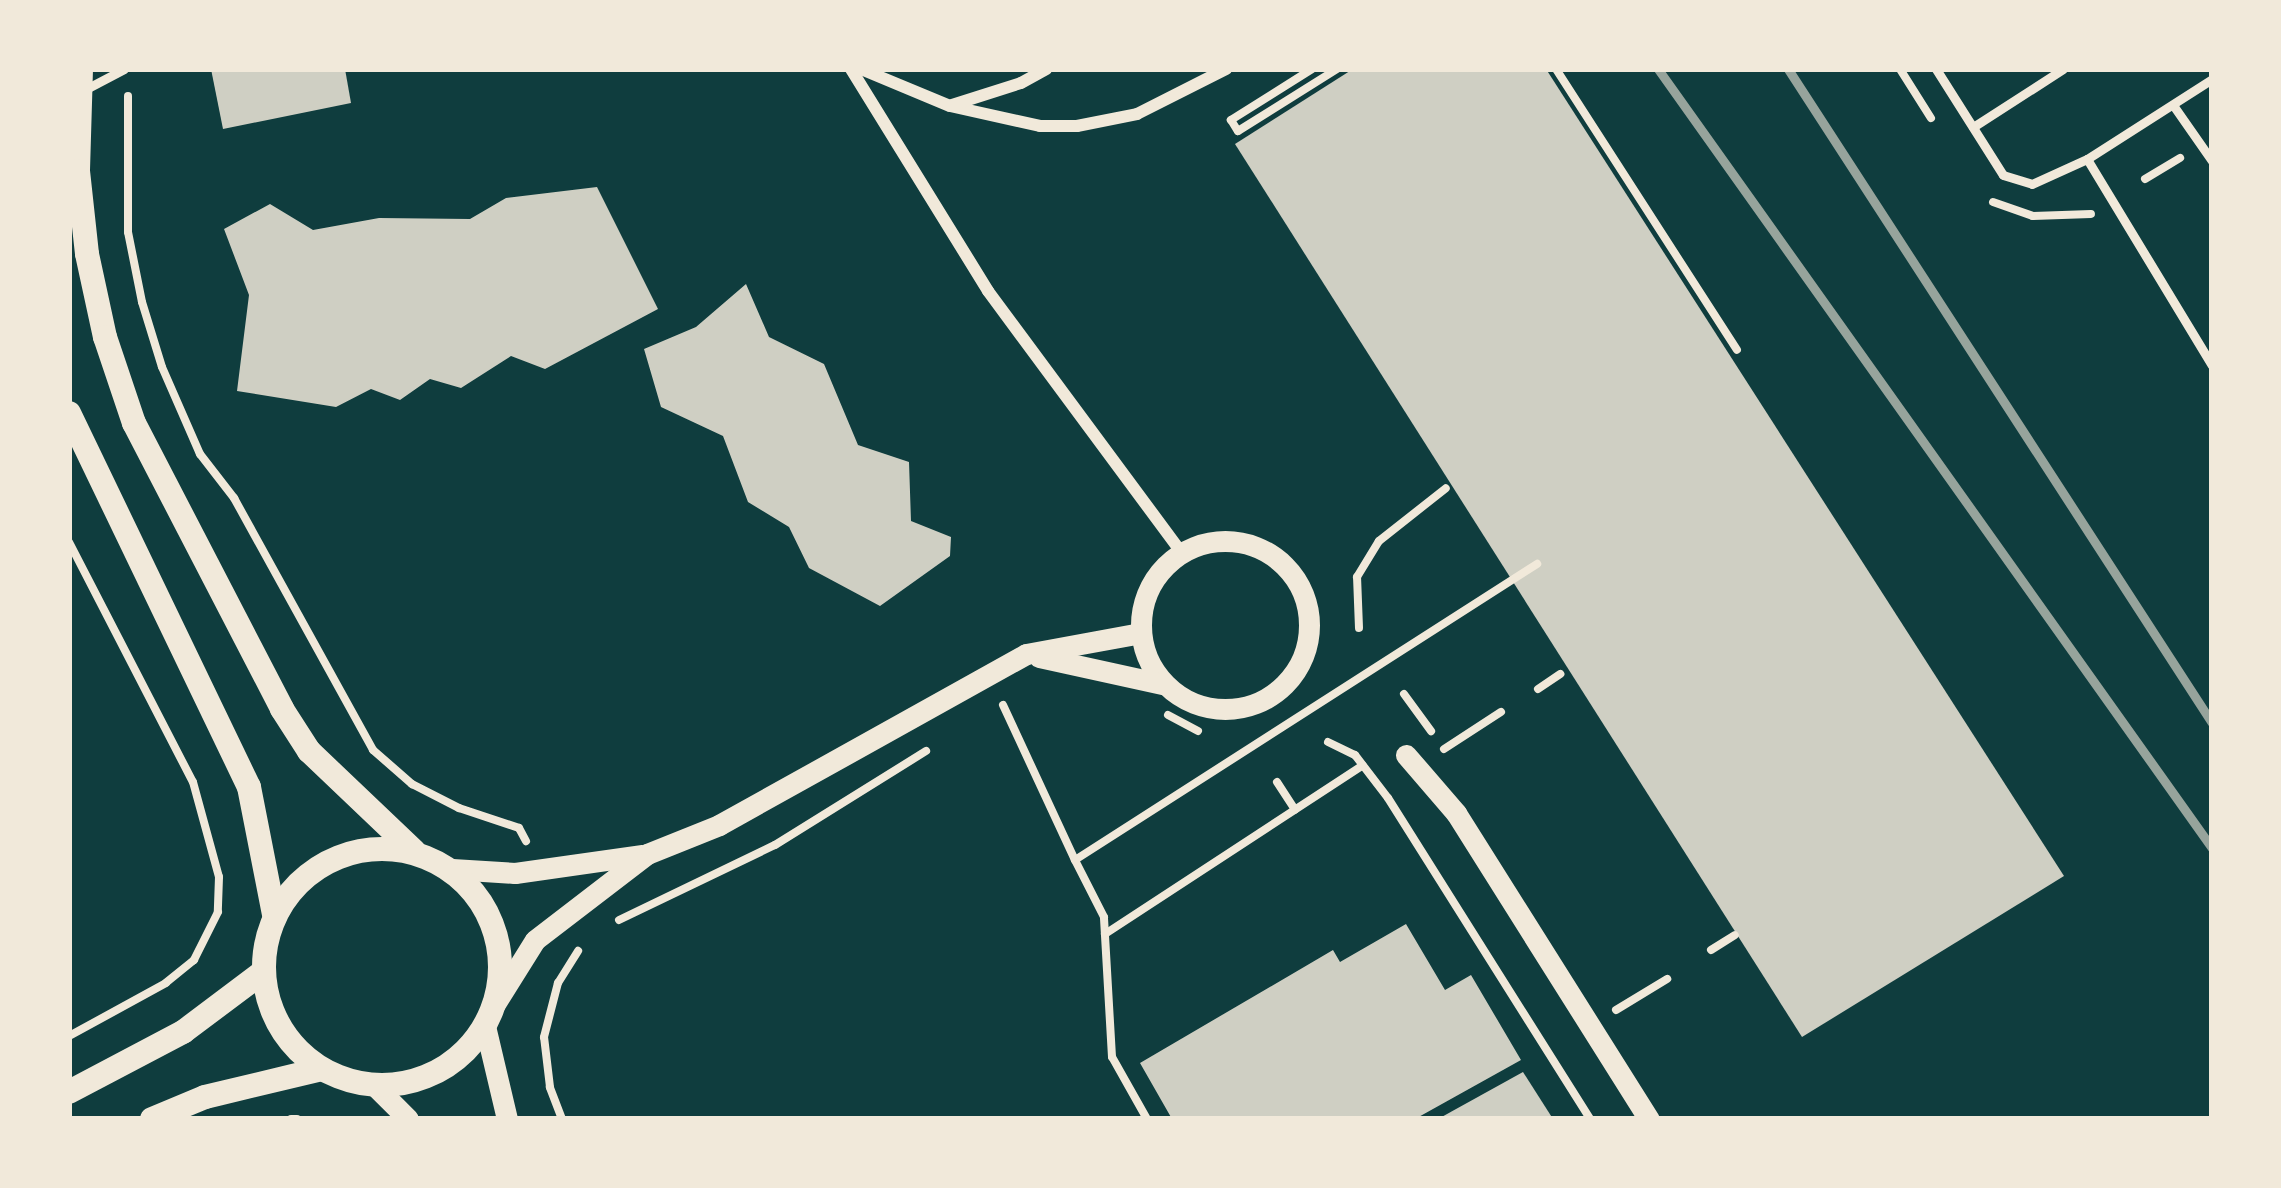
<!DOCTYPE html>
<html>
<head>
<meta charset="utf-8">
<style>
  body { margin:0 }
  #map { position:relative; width:2281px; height:1188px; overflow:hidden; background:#0f3d3e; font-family:"Noto Sans",sans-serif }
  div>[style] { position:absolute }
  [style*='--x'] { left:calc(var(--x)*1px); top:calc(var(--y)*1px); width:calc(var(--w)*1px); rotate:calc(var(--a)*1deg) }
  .building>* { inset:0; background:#cfcfc3 }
  .path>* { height:8px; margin:-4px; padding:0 4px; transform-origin:4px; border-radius:4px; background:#f1e9da }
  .service>* { height:9px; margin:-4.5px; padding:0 4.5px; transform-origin:4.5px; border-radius:4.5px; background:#f1e9da }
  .minor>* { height:12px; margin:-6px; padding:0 6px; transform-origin:6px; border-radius:6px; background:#f1e9da }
  .tertiary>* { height:21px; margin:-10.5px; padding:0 10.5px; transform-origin:10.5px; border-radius:10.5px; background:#f1e9da }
  .tertiary>.ring { margin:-10.5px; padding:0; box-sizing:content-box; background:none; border:21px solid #f1e9da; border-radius:50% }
  .secondary>* { height:24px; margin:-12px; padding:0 12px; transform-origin:12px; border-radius:12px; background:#f1e9da }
  .secondary>.ring { margin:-12px; padding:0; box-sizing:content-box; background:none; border:24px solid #f1e9da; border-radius:50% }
  .rail>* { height:9px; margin:-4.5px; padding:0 4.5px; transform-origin:4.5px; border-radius:4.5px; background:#97a49c }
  span { translate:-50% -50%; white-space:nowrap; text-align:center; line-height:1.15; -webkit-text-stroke:12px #f1e9da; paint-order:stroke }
  .frame { position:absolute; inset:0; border:72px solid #f1e9da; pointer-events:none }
</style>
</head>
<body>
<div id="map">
  <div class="building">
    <div style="clip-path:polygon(211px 69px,345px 69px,351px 103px,223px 129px)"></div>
    <div style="clip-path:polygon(1353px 69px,1546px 69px,2064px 876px,1802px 1037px,1235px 144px)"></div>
    <div style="clip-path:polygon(597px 187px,658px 309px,545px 369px,511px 356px,461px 388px,430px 379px,400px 400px,371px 389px,336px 407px,237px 391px,249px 295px,224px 229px,270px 204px,313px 230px,379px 218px,470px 219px,506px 198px)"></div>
    <div style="clip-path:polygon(746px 284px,769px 337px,824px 364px,858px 445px,909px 462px,911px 521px,951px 537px,950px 556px,880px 606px,809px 568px,789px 527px,748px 502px,723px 436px,661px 407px,644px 349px,696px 327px)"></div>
    <div style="clip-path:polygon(1406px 924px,1445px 990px,1471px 975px,1521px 1060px,1415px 1119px,1172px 1119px,1140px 1063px,1333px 950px,1340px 962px)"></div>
    <div style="clip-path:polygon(1523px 1072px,1553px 1119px,1438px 1119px)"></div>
  </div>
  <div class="path">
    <div style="--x:1312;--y:69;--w:96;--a:147.8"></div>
    <div style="--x:1231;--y:120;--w:13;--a:58"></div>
    <div style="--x:1238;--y:131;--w:117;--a:-32.1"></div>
    <div style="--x:1556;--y:69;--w:334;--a:57.2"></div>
    <div style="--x:1900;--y:69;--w:58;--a:57.7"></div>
    <div style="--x:128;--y:96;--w:136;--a:90"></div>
    <div style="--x:128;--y:232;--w:71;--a:78.7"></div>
    <div style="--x:142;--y:302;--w:68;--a:72.9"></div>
    <div style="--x:162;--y:367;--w:95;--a:66.4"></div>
    <div style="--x:200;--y:454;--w:56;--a:52.3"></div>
    <div style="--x:234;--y:498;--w:288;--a:61.1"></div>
    <div style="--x:373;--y:750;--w:52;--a:41.1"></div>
    <div style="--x:412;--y:784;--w:53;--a:27.1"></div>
    <div style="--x:459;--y:808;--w:63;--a:18.4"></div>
    <div style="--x:519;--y:828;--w:15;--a:62"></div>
    <div style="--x:2145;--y:179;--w:41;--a:-31"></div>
    <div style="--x:1993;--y:202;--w:42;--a:19.3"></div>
    <div style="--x:2033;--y:216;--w:58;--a:-2"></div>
    <div style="--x:69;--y:542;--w:270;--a:62.7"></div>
    <div style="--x:193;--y:782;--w:98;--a:74.7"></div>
    <div style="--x:219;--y:877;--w:35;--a:92"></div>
    <div style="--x:218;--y:912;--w:54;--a:116.6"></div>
    <div style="--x:194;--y:960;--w:36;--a:141"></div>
    <div style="--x:166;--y:983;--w:111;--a:151.3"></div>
    <div style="--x:1359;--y:628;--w:51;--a:-92.2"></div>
    <div style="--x:1357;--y:577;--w:42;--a:-58.6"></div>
    <div style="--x:1379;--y:541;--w:85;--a:-38.3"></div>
    <div style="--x:1538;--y:689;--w:27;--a:-34"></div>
    <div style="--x:1404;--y:694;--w:46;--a:53.9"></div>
    <div style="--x:1003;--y:705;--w:171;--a:65.1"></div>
    <div style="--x:1168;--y:715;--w:34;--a:28"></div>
    <div style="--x:1328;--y:742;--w:30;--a:26"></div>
    <div style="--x:1355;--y:755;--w:54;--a:52.5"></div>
    <div style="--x:1388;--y:798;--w:379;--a:57.8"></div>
    <div style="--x:1444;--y:749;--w:68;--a:-33"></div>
    <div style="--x:1277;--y:782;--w:33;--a:57"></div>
    <div style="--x:619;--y:920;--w:173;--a:-25.7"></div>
    <div style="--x:775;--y:845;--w:178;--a:-31.9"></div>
    <div style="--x:1105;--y:934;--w:308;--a:-33.2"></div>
    <div style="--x:1711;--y:950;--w:28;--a:-32"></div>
    <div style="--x:1616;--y:1010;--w:60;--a:-31.3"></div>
    <div style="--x:291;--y:1119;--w:6;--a:0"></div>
    <div style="--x:562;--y:1119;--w:34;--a:-111"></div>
    <div style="--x:550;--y:1087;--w:50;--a:-96.8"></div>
    <div style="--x:544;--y:1037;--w:56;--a:-75.5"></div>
    <div style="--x:558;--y:983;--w:38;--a:-58"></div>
    <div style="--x:1147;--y:1119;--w:71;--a:-119.4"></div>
    <div style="--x:1112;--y:1057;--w:140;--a:-93.3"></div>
    <div style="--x:1104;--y:917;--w:64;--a:-117"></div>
    <div style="--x:1075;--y:860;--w:549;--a:-32.65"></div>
  </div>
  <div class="service">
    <div style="--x:1936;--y:69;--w:125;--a:57.7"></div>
    <div style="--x:2003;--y:175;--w:30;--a:17"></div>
    <div style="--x:2032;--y:184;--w:60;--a:-24.4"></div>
    <div style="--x:2087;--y:159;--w:148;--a:-32.6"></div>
    <div style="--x:86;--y:89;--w:43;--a:-27.8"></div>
    <div style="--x:2173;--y:105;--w:68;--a:55.1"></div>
    <div style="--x:1973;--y:127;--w:107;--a:-32.8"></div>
    <div style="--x:2087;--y:159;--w:241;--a:58.8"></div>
  </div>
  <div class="minor">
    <div style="--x:851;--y:69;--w:261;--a:58.3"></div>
    <div style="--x:988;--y:291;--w:325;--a:53.5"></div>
    <div style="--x:861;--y:69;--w:96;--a:22.6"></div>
    <div style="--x:950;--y:106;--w:92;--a:12.5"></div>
    <div style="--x:1040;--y:126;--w:37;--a:0"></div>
    <div style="--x:1077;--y:126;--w:61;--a:-11.3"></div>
    <div style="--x:1137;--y:114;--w:100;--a:-26.8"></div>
    <div style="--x:952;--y:105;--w:72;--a:-17.7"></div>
    <div style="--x:1021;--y:83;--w:29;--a:-29"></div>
  </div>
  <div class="tertiary">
    <div class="ring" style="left:1141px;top:541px;width:147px;height:147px"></div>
    <div style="--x:1039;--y:657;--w:126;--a:12.4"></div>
    <div style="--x:1406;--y:755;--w:77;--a:49.2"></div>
    <div style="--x:1456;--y:813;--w:362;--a:57.8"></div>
    <div style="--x:452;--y:869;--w:63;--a:3.6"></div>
    <div style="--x:515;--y:873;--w:127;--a:-8.1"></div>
    <div style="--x:495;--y:1004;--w:75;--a:-58"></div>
    <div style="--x:535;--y:940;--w:141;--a:-37.5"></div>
    <div style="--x:647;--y:854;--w:78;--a:-21.9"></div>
    <div style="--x:719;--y:825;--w:351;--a:-29.1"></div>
    <div style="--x:1026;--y:654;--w:116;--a:-10.4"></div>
    <div style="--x:485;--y:1026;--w:96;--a:76.7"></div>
    <div style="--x:374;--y:1085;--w:48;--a:45"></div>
  </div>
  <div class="secondary">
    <div style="--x:81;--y:69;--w:102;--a:91.7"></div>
    <div style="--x:78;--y:171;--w:83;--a:83.8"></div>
    <div style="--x:87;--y:254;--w:85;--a:77.8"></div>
    <div style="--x:105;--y:337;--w:91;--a:71.4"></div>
    <div style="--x:134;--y:423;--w:322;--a:62.6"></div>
    <div style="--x:282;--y:709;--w:50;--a:57.3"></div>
    <div style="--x:309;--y:751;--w:145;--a:43.6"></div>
    <div style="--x:69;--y:413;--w:415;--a:64.3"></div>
    <div style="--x:249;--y:787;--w:130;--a:78.9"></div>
    <div class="ring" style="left:264px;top:849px;width:212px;height:212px"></div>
    <div style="--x:69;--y:1092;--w:129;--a:-27.8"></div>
    <div style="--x:183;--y:1032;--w:100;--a:-36.9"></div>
    <div style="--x:152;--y:1119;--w:57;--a:-22.5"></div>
    <div style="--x:205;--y:1097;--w:120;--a:-13.5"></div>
  </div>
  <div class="rail">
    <div style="--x:1658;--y:69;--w:956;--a:54.58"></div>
    <div style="--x:1788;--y:69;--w:779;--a:57.04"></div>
  </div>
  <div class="frame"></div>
</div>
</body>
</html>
